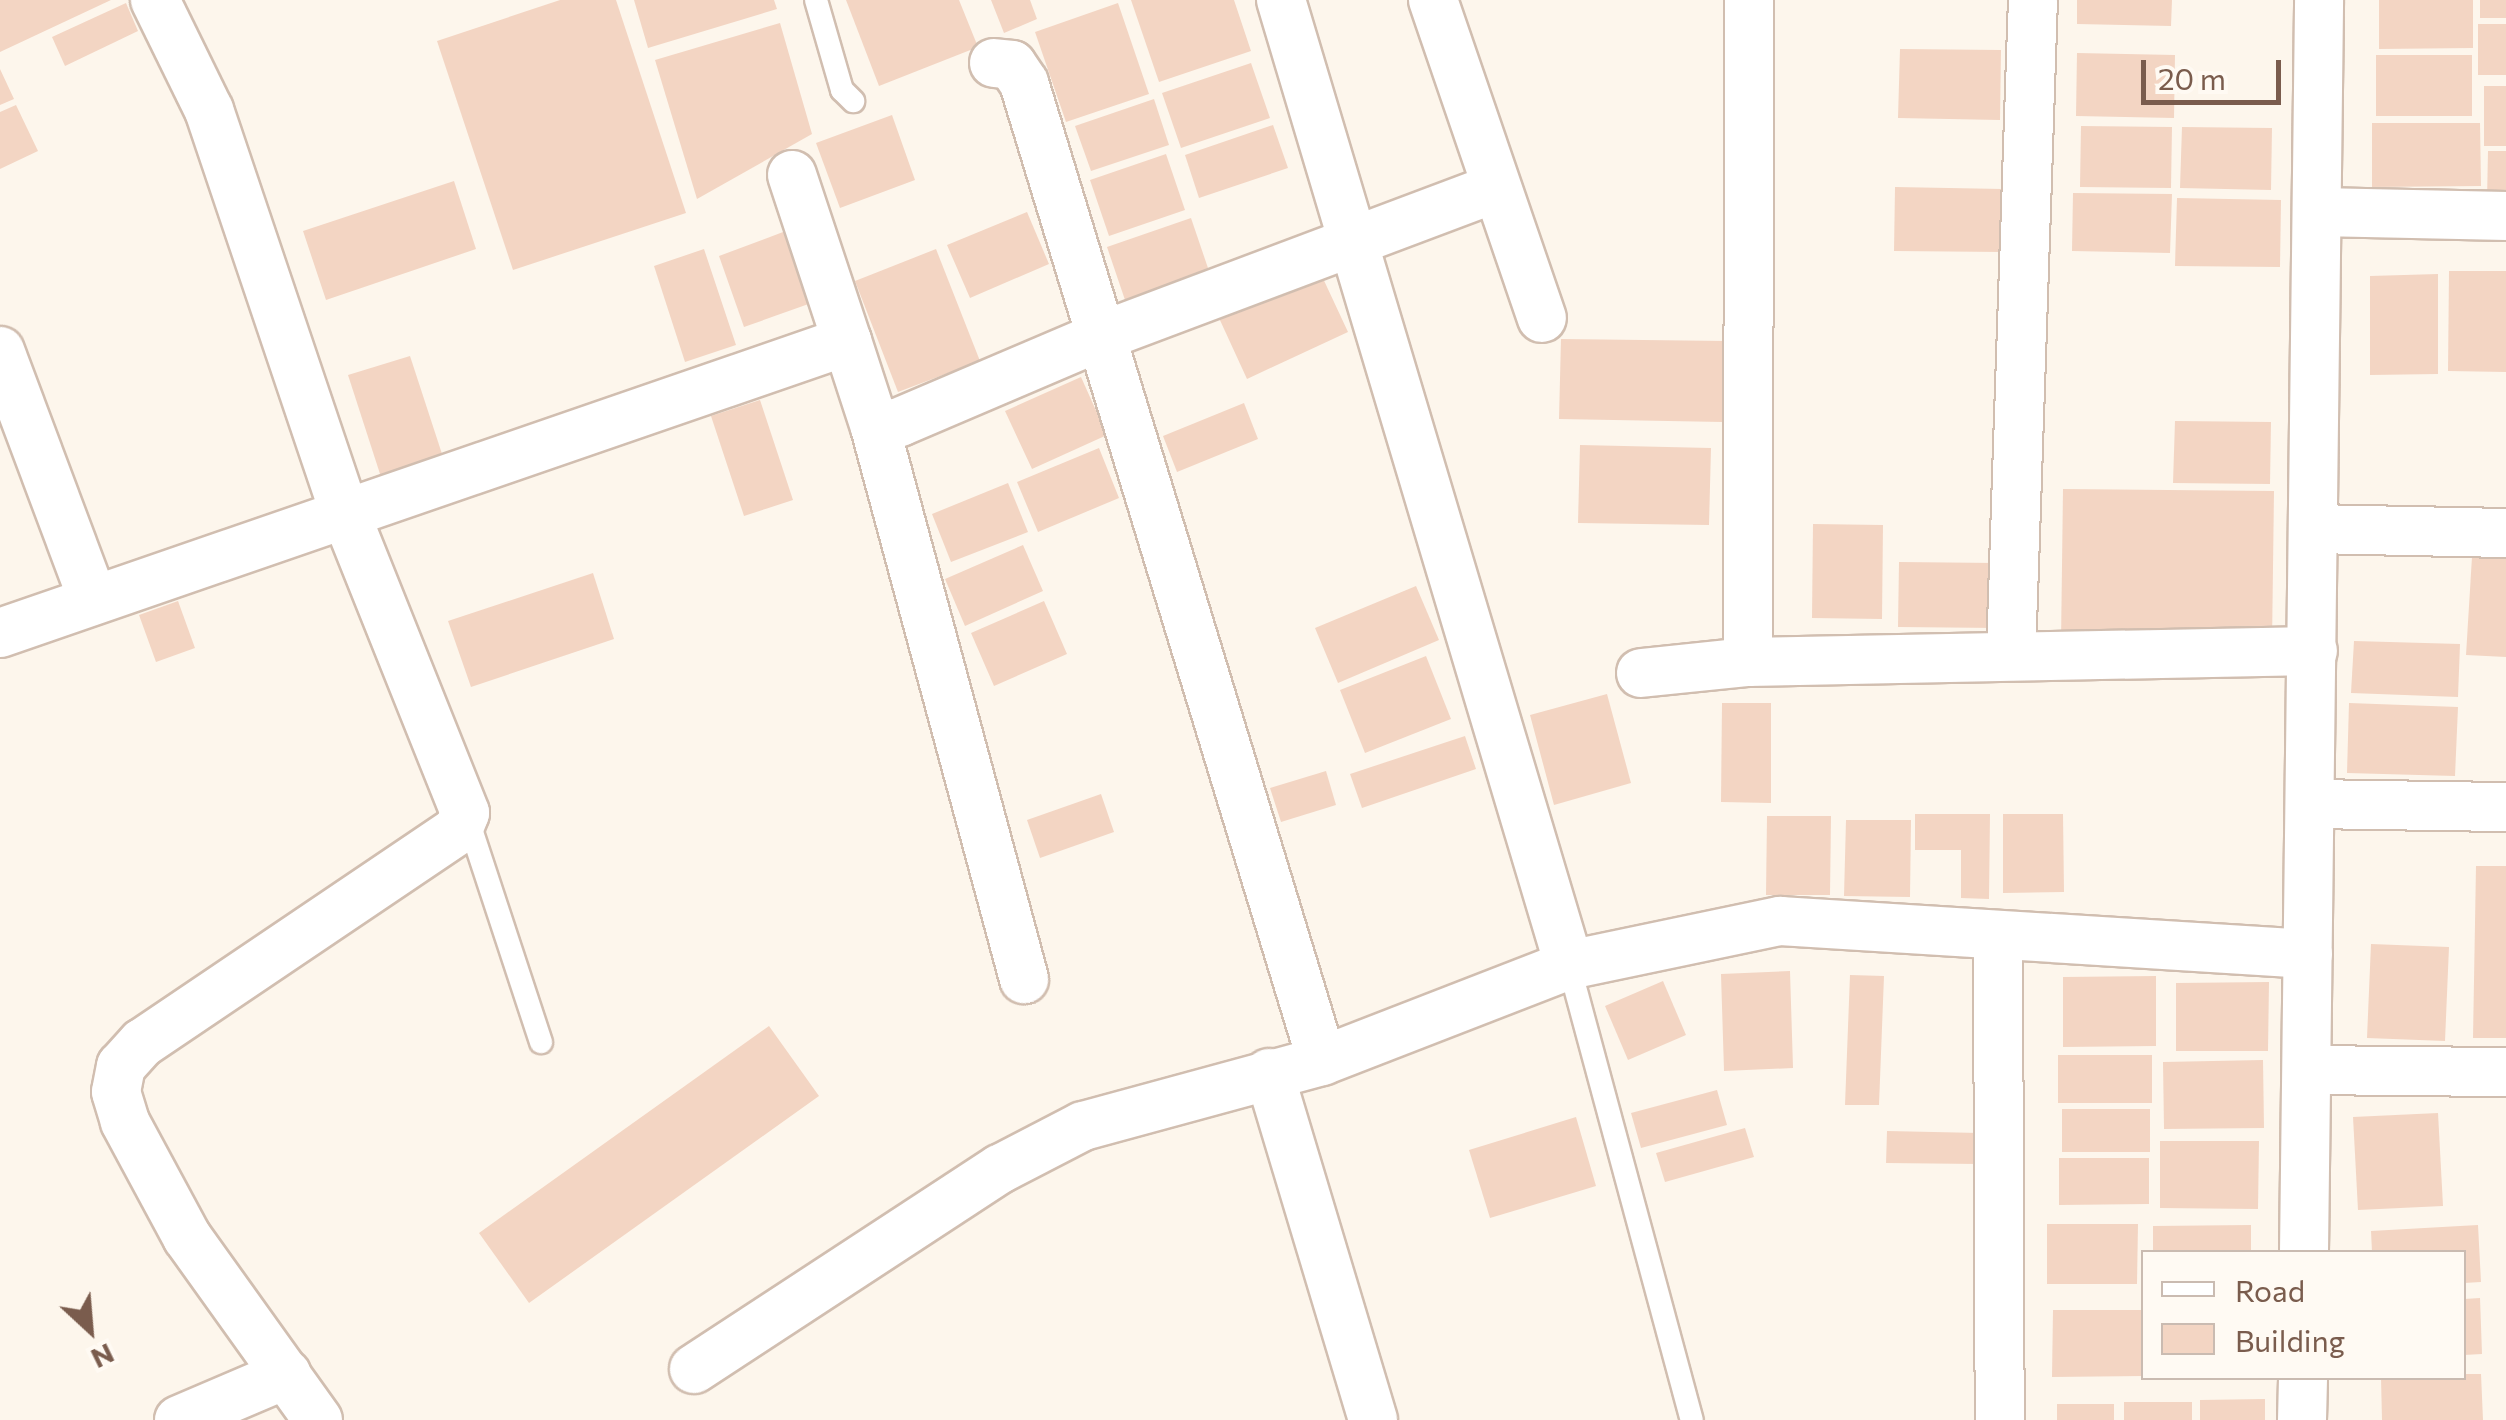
<!DOCTYPE html>
<html>
<head>
<meta charset="utf-8">
<style>
  body { margin:0 }
  #map { position:relative; width:2506px; height:1420px; overflow:hidden; background:#fdf6ec; font-family:Commissioner,sans-serif }
  div>[style] { position:absolute }
  [style*='--x'] { left:calc(var(--x)*1px); top:calc(var(--y)*1px); width:calc(var(--w)*1px); rotate:calc(var(--a)*1deg) }
  .building>* { inset:0; background:#f3d5c3 }
  .roads { filter:drop-shadow(2px 0 #d1beb0) drop-shadow(-2px 0 #d1beb0) drop-shadow(0 2px #d1beb0) drop-shadow(0 -2px #d1beb0) }
  .lane>* { height:22px; margin:-11px; padding:0 11px; transform-origin:11px; border-radius:11px; background:#fff }
  .street>* { height:48px; margin:-24px; padding:0 24px; transform-origin:24px; border-radius:24px; background:#fff }
  span { translate:-50% -50%; white-space:nowrap; text-align:center; line-height:1.15; -webkit-text-stroke:8px #fffaf3; paint-order:stroke }
  .legend { position:absolute; left:2141px; top:1250px; width:325px; height:130px; box-sizing:border-box; background:#fffaf3; border:2px solid #cabbb1; margin:0; padding:12px 18px; list-style:none; font-size:30px; color:#7a5c4d }
  .legend li { display:flex; align-items:center; gap:20px; height:50px }
  .legend b { width:50px; border:2px solid #cabbb1 }
  .north { position:absolute; left:40px; top:1280px; width:100px; height:100px; -webkit-text-stroke:8px #fffaf3; paint-order:stroke; rotate:154deg; font-size:28px; font-weight:700; line-height:40px; text-align:center; color:#7a5c4d }
  .north::after { content:''; display:block; margin:auto; width:35px; height:45px; background:#7a5c4d; clip-path:polygon(50% 0,100% 100%,50% 72%,0 100%) }
  .scale { position:absolute; left:2141px; top:60px; width:140px; height:45px; box-sizing:border-box; border:5px solid #7a5c4d; border-top:0; padding-left:12px; font-size:30px; line-height:35px; white-space:nowrap; color:#7a5c4d; -webkit-text-stroke:8px #fffaf3; paint-order:stroke }
</style>
</head>
<body>
<div id="map">
  <div class="building">
    <div style="clip-path:polygon(0 0,111px 0,0 52px)"></div>
    <div style="clip-path:polygon(560px 0,616px 0,686px 213px,513px 270px,437px 41px)"></div>
    <div style="clip-path:polygon(634px 0,774px 0,777px 9px,648px 48px)"></div>
    <div style="clip-path:polygon(846px 0,959px 0,978px 47px,879px 86px)"></div>
    <div style="clip-path:polygon(991px 0,1030px 0,1037px 19px,1004px 33px)"></div>
    <div style="clip-path:polygon(1131px 0,1234px 0,1251px 51px,1159px 82px)"></div>
    <div style="clip-path:polygon(2077px 0,2172px 0,2171px 26px,2077px 24px)"></div>
    <div style="clip-path:polygon(2379px 0,2473px 0,2473px 48px,2379px 49px)"></div>
    <div style="clip-path:polygon(2480px 0,2506px 0,2506px 18px,2480px 18px)"></div>
    <div style="clip-path:polygon(126px 3px,138px 31px,65px 66px,52px 37px)"></div>
    <div style="clip-path:polygon(1118px 3px,1149px 94px,1066px 122px,1035px 32px)"></div>
    <div style="clip-path:polygon(780px 23px,812px 134px,697px 199px,655px 60px)"></div>
    <div style="clip-path:polygon(2478px 24px,2506px 24px,2506px 75px,2478px 75px)"></div>
    <div style="clip-path:polygon(1900px 49px,2001px 50px,2000px 120px,1898px 118px)"></div>
    <div style="clip-path:polygon(2077px 53px,2175px 55px,2174px 118px,2076px 116px)"></div>
    <div style="clip-path:polygon(2376px 55px,2472px 55px,2472px 116px,2376px 116px)"></div>
    <div style="clip-path:polygon(1251px 63px,1270px 118px,1181px 148px,1162px 93px)"></div>
    <div style="clip-path:polygon(0 69px,14px 99px,0 105px)"></div>
    <div style="clip-path:polygon(2484px 86px,2506px 86px,2506px 146px,2484px 146px)"></div>
    <div style="clip-path:polygon(1154px 99px,1169px 145px,1091px 171px,1075px 126px)"></div>
    <div style="clip-path:polygon(16px 105px,38px 151px,0 169px,0 112px)"></div>
    <div style="clip-path:polygon(892px 115px,915px 180px,840px 208px,816px 143px)"></div>
    <div style="clip-path:polygon(2372px 123px,2480px 123px,2481px 186px,2372px 187px)"></div>
    <div style="clip-path:polygon(1273px 125px,1288px 168px,1199px 198px,1185px 155px)"></div>
    <div style="clip-path:polygon(2081px 126px,2172px 127px,2171px 188px,2080px 187px)"></div>
    <div style="clip-path:polygon(2182px 127px,2272px 128px,2271px 190px,2180px 188px)"></div>
    <div style="clip-path:polygon(2488px 151px,2506px 151px,2506px 200px,2487px 200px)"></div>
    <div style="clip-path:polygon(1166px 154px,1185px 210px,1109px 236px,1090px 180px)"></div>
    <div style="clip-path:polygon(454px 181px,476px 249px,326px 300px,303px 231px)"></div>
    <div style="clip-path:polygon(1895px 187px,2003px 189px,2002px 252px,1894px 251px)"></div>
    <div style="clip-path:polygon(2073px 193px,2172px 194px,2170px 253px,2072px 251px)"></div>
    <div style="clip-path:polygon(2177px 198px,2281px 200px,2280px 267px,2175px 266px)"></div>
    <div style="clip-path:polygon(1027px 212px,1049px 264px,970px 298px,947px 245px)"></div>
    <div style="clip-path:polygon(1191px 218px,1209px 271px,1125px 300px,1107px 247px)"></div>
    <div style="clip-path:polygon(791px 229px,817px 301px,744px 327px,719px 256px)"></div>
    <div style="clip-path:polygon(704px 249px,736px 345px,685px 362px,654px 266px)"></div>
    <div style="clip-path:polygon(936px 249px,980px 361px,898px 392px,855px 281px)"></div>
    <div style="clip-path:polygon(2449px 271px,2506px 271px,2506px 372px,2448px 371px)"></div>
    <div style="clip-path:polygon(1320px 272px,1348px 332px,1247px 379px,1219px 318px)"></div>
    <div style="clip-path:polygon(2438px 274px,2438px 374px,2370px 375px,2370px 276px)"></div>
    <div style="clip-path:polygon(1561px 339px,1726px 341px,1723px 422px,1559px 419px)"></div>
    <div style="clip-path:polygon(410px 356px,443px 457px,381px 477px,348px 375px)"></div>
    <div style="clip-path:polygon(1081px 377px,1107px 435px,1032px 469px,1005px 411px)"></div>
    <div style="clip-path:polygon(760px 400px,793px 500px,744px 516px,711px 416px)"></div>
    <div style="clip-path:polygon(1244px 403px,1258px 439px,1177px 472px,1163px 436px)"></div>
    <div style="clip-path:polygon(2175px 421px,2271px 422px,2270px 484px,2173px 483px)"></div>
    <div style="clip-path:polygon(1580px 445px,1711px 448px,1709px 525px,1578px 523px)"></div>
    <div style="clip-path:polygon(1099px 448px,1119px 498px,1038px 532px,1017px 482px)"></div>
    <div style="clip-path:polygon(1008px 483px,1028px 532px,951px 562px,932px 514px)"></div>
    <div style="clip-path:polygon(2063px 489px,2274px 491px,2272px 644px,2061px 642px)"></div>
    <div style="clip-path:polygon(1813px 524px,1883px 525px,1882px 619px,1812px 618px)"></div>
    <div style="clip-path:polygon(1023px 545px,1043px 591px,965px 626px,945px 579px)"></div>
    <div style="clip-path:polygon(2472px 557px,2506px 559px,2506px 657px,2466px 655px)"></div>
    <div style="clip-path:polygon(1899px 562px,1997px 563px,1997px 628px,1898px 627px)"></div>
    <div style="clip-path:polygon(593px 573px,614px 639px,471px 687px,448px 621px)"></div>
    <div style="clip-path:polygon(1416px 586px,1439px 640px,1338px 683px,1315px 628px)"></div>
    <div style="clip-path:polygon(178px 601px,195px 648px,156px 662px,139px 615px)"></div>
    <div style="clip-path:polygon(1044px 601px,1067px 654px,994px 686px,971px 633px)"></div>
    <div style="clip-path:polygon(2354px 641px,2460px 644px,2458px 697px,2351px 693px)"></div>
    <div style="clip-path:polygon(1426px 656px,1451px 719px,1365px 753px,1340px 690px)"></div>
    <div style="clip-path:polygon(1607px 694px,1631px 783px,1554px 805px,1530px 715px)"></div>
    <div style="clip-path:polygon(1722px 703px,1771px 703px,1771px 803px,1721px 802px)"></div>
    <div style="clip-path:polygon(2349px 703px,2458px 707px,2455px 776px,2347px 773px)"></div>
    <div style="clip-path:polygon(1465px 736px,1476px 769px,1362px 808px,1350px 774px)"></div>
    <div style="clip-path:polygon(1326px 771px,1336px 805px,1281px 822px,1270px 788px)"></div>
    <div style="clip-path:polygon(1101px 794px,1114px 832px,1040px 858px,1027px 820px)"></div>
    <div style="clip-path:polygon(1915px 814px,1990px 814px,1989px 899px,1961px 898px,1961px 850px,1915px 850px)"></div>
    <div style="clip-path:polygon(2003px 814px,2063px 814px,2064px 892px,2003px 893px)"></div>
    <div style="clip-path:polygon(1767px 816px,1831px 816px,1830px 895px,1766px 895px)"></div>
    <div style="clip-path:polygon(1846px 820px,1911px 820px,1910px 897px,1844px 896px)"></div>
    <div style="clip-path:polygon(2476px 866px,2506px 866px,2506px 1038px,2473px 1038px)"></div>
    <div style="clip-path:polygon(2371px 944px,2449px 947px,2445px 1041px,2367px 1038px)"></div>
    <div style="clip-path:polygon(1790px 971px,1793px 1068px,1724px 1071px,1721px 974px)"></div>
    <div style="clip-path:polygon(1850px 975px,1884px 976px,1879px 1105px,1845px 1105px)"></div>
    <div style="clip-path:polygon(2156px 976px,2156px 1046px,2063px 1047px,2063px 977px)"></div>
    <div style="clip-path:polygon(1663px 981px,1686px 1035px,1628px 1060px,1605px 1006px)"></div>
    <div style="clip-path:polygon(2269px 982px,2268px 1051px,2176px 1051px,2176px 983px)"></div>
    <div style="clip-path:polygon(769px 1026px,819px 1096px,529px 1303px,479px 1233px)"></div>
    <div style="clip-path:polygon(2058px 1055px,2152px 1055px,2152px 1103px,2058px 1103px)"></div>
    <div style="clip-path:polygon(2263px 1060px,2264px 1128px,2164px 1129px,2163px 1062px)"></div>
    <div style="clip-path:polygon(1717px 1090px,1727px 1125px,1641px 1148px,1631px 1113px)"></div>
    <div style="clip-path:polygon(2062px 1109px,2150px 1109px,2150px 1152px,2062px 1152px)"></div>
    <div style="clip-path:polygon(2438px 1113px,2443px 1206px,2358px 1210px,2353px 1117px)"></div>
    <div style="clip-path:polygon(1576px 1117px,1596px 1186px,1490px 1218px,1469px 1150px)"></div>
    <div style="clip-path:polygon(1745px 1128px,1754px 1157px,1665px 1182px,1656px 1153px)"></div>
    <div style="clip-path:polygon(1887px 1131px,1980px 1133px,1978px 1164px,1886px 1163px)"></div>
    <div style="clip-path:polygon(2160px 1141px,2259px 1141px,2258px 1209px,2160px 1208px)"></div>
    <div style="clip-path:polygon(2059px 1158px,2149px 1158px,2149px 1204px,2059px 1205px)"></div>
    <div style="clip-path:polygon(2047px 1224px,2138px 1224px,2137px 1284px,2047px 1284px)"></div>
    <div style="clip-path:polygon(2251px 1225px,2251px 1252px,2153px 1252px,2153px 1226px)"></div>
    <div style="clip-path:polygon(2478px 1225px,2481px 1282px,2464px 1283px,2464px 1252px,2372px 1252px,2371px 1231px)"></div>
    <div style="clip-path:polygon(2480px 1298px,2482px 1354px,2464px 1355px,2464px 1299px)"></div>
    <div style="clip-path:polygon(2053px 1310px,2144px 1310px,2144px 1376px,2052px 1377px)"></div>
    <div style="clip-path:polygon(2464px 1374px,2481px 1374px,2483px 1420px,2382px 1420px,2381px 1378px)"></div>
    <div style="clip-path:polygon(2265px 1399px,2265px 1420px,2200px 1420px,2200px 1400px)"></div>
    <div style="clip-path:polygon(2124px 1402px,2192px 1402px,2192px 1420px,2124px 1420px)"></div>
    <div style="clip-path:polygon(2057px 1404px,2114px 1404px,2114px 1420px,2057px 1420px)"></div>
  </div>
  <div class="roads">
    <div class="lane">
      <div style="--x:816;--y:0;--w:94;--a:73.9"></div>
      <div style="--x:842;--y:90;--w:16;--a:45"></div>
      <div style="--x:467;--y:817;--w:237;--a:71.8"></div>
      <div style="--x:1569;--y:965;--w:471;--a:74.9"></div>
    </div>
    <div class="street">
      <div style="--x:155;--y:0;--w:123;--a:63.9"></div>
      <div style="--x:209;--y:110;--w:422;--a:71.4"></div>
      <div style="--x:344;--y:510;--w:326;--a:68.2"></div>
      <div style="--x:465;--y:813;--w:18;--a:112"></div>
      <div style="--x:458;--y:830;--w:381;--a:146"></div>
      <div style="--x:142;--y:1043;--w:31;--a:132"></div>
      <div style="--x:121;--y:1066;--w:26;--a:101"></div>
      <div style="--x:116;--y:1092;--w:31;--a:73"></div>
      <div style="--x:125;--y:1122;--w:131;--a:61.7"></div>
      <div style="--x:187;--y:1237;--w:225;--a:54.4"></div>
      <div style="--x:1281;--y:0;--w:1007;--a:73.38"></div>
      <div style="--x:1433;--y:0;--w:336;--a:71.1"></div>
      <div style="--x:994;--y:63;--w:18;--a:6"></div>
      <div style="--x:1012;--y:65;--w:22;--a:56"></div>
      <div style="--x:1024;--y:83;--w:1022;--a:73.05"></div>
      <div style="--x:792;--y:175;--w:175;--a:71.7"></div>
      <div style="--x:2319;--y:212;--w:187;--a:1.2"></div>
      <div style="--x:0;--y:351;--w:266;--a:69.5"></div>
      <div style="--x:875;--y:427;--w:572;--a:74.89"></div>
      <div style="--x:2314;--y:529;--w:192;--a:1.2"></div>
      <div style="--x:0;--y:633;--w:896;--a:-19.02"></div>
      <div style="--x:847;--y:341;--w:90;--a:72"></div>
      <div style="--x:875;--y:427;--w:25;--a:-11"></div>
      <div style="--x:900;--y:422;--w:220;--a:-23.1"></div>
      <div style="--x:1102;--y:336;--w:420;--a:-20.6"></div>
      <div style="--x:2011;--y:655;--w:655;--a:-88.08"></div>
      <div style="--x:1748;--y:662;--w:565;--a:-1.12"></div>
      <div style="--x:1641;--y:673;--w:108;--a:-5.9"></div>
      <div style="--x:1748;--y:662;--w:662;--a:-89.91"></div>
      <div style="--x:2311;--y:804;--w:195;--a:0.9"></div>
      <div style="--x:1998;--y:935;--w:485;--a:89.8"></div>
      <div style="--x:2307;--y:1070;--w:199;--a:0.6"></div>
      <div style="--x:1269;--y:1073;--w:362;--a:73.3"></div>
      <div style="--x:2304;--y:1252;--w:1252;--a:-89.31"></div>
      <div style="--x:694;--y:1369;--w:366;--a:-33.2"></div>
      <div style="--x:1000;--y:1169;--w:93;--a:-27.4"></div>
      <div style="--x:1083;--y:1126;--w:248;--a:-15.2"></div>
      <div style="--x:1322;--y:1061;--w:265;--a:-21.2"></div>
      <div style="--x:1569;--y:965;--w:216;--a:-11.8"></div>
      <div style="--x:1780;--y:921;--w:529;--a:3.58"></div>
      <div style="--x:179;--y:1420;--w:117;--a:-23.1"></div>
      <div style="--x:2302;--y:1420;--w:42;--a:-88.6"></div>
    </div>
  </div>
  <ul class="legend">
  <li><b style="height:12px;background:#fff"></b>Road</li>
  <li><b style="height:28px;background:#f3d5c3"></b>Building</li>
  </ul>
  <div class="north">N</div>
  <div class="scale">20 m</div>
</div>
</body>
</html>
